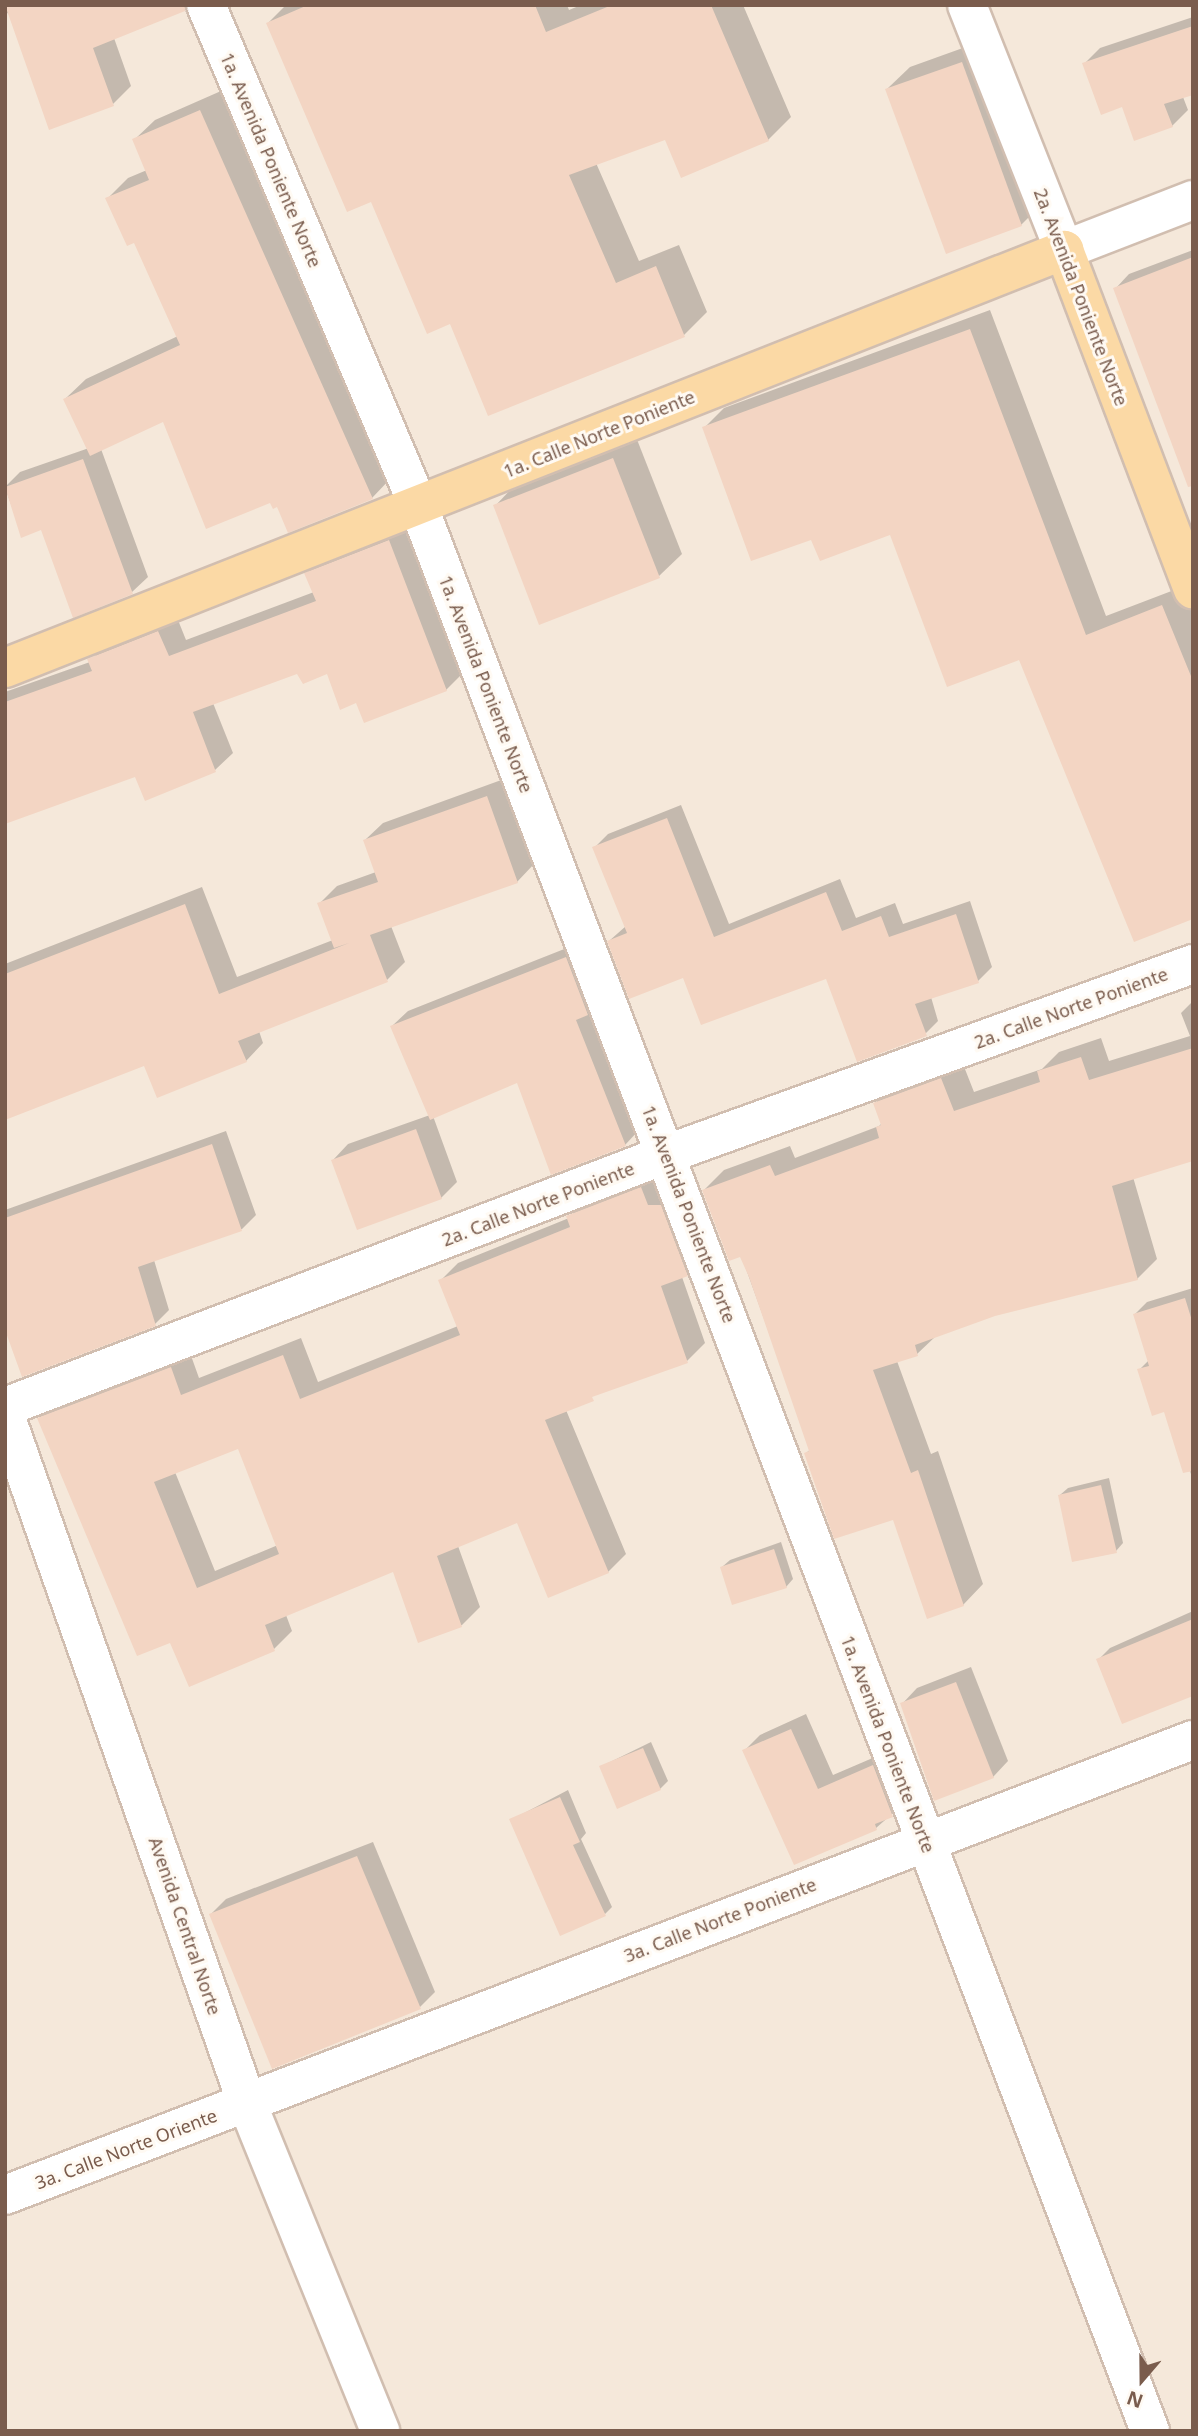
<!DOCTYPE html>
<html>
<head>
<meta charset="utf-8">
<style>
  body { margin:0 }
  #map { position:relative; width:1198px; height:2436px; overflow:hidden; background:#fdf6ec; font-family:"Noto Sans",sans-serif }
  div>[style] { position:absolute }
  [style*='--x'] { left:calc(var(--x)*1px); top:calc(var(--y)*1px); width:calc(var(--w)*1px); rotate:calc(var(--a)*1deg) }
  .residential>* { inset:0; background:#f5e8da }
  .shadow>* { inset:0; background:#0003 }
  .building>* { inset:0; background:#f3d5c3 }
  .roads { filter:drop-shadow(2px 0 #d1beb0) drop-shadow(-2px 0 #d1beb0) drop-shadow(0 2px #d1beb0) drop-shadow(0 -2px #d1beb0) }
  .minor>* { height:38px; margin:-19px; padding:0 19px; transform-origin:19px; border-radius:19px; background:#fff }
  .major>* { height:38px; margin:-19px; padding:0 19px; transform-origin:19px; border-radius:19px; background:#fbd9a5 }
  span { translate:-50% -50%; white-space:nowrap; text-align:center; line-height:1.15; -webkit-text-stroke:6px #fffaf3; paint-order:stroke }
  .street-label { font-size:18px; color:#7a5c4d }
  .frame { position:absolute; inset:0; border:7px solid #7a5c4d; pointer-events:none }
  .north { position:absolute; left:1107px; top:2345px; width:70px; height:70px; -webkit-text-stroke:5px #fffaf3; paint-order:stroke; rotate:200deg; font-size:19px; font-weight:700; line-height:28px; text-align:center; color:#7a5c4d }
  .north::after { content:''; display:block; margin:auto; width:24px; height:32px; background:#7a5c4d; clip-path:polygon(50% 0,100% 100%,50% 72%,0 100%) }
</style>
</head>
<body>
<div id="map">
  <div class="residential">
    <div style="clip-path:polygon(5px 5px,1193px 5px,1193px 2431px,5px 2431px)"></div>
  </div>
  <div class="shadow">
    <div style="clip-path:polygon(5px 5px,114px 38px,131px 86px,113px 104px,5px 11px)"></div>
    <div style="clip-path:polygon(286px 5px,567px 5px,569px 10px,581px 5px,743px 5px,791px 117px,768px 140px,666px 138px,596px 163px,639px 261px,679px 245px,707px 312px,684px 335px,451px 322px,372px 200px,268px 23px)"></div>
    <div style="clip-path:polygon(1193px 17px,1193px 94px,1183px 97px,1188px 110px,1172px 126px,1123px 105px,1084px 64px,1100px 48px)"></div>
    <div style="clip-path:polygon(985px 40px,1044px 202px,1021px 225px,887px 89px,910px 67px)"></div>
    <div style="clip-path:polygon(221px 91px,392px 477px,372px 498px,271px 500px,163px 420px,101px 449px,148px 577px,132px 592px,42px 528px,22px 536px,5px 487px,20px 472px,89px 448px,65px 399px,86px 379px,178px 336px,135px 241px,107px 199px,128px 178px,147px 170px,134px 140px,155px 120px)"></div>
    <div style="clip-path:polygon(1193px 250px,1193px 485px,1115px 289px,1129px 274px)"></div>
    <div style="clip-path:polygon(990px 310px,1106px 616px,1182px 587px,1193px 612px,1193px 917px,1020px 657px,891px 533px,812px 537px,704px 428px,724px 408px)"></div>
    <div style="clip-path:polygon(636px 437px,682px 554px,659px 576px,540px 622px,495px 506px,517px 483px)"></div>
    <div style="clip-path:polygon(407px 524px,463px 673px,446px 690px,357px 701px,328px 672px,298px 672px,213px 703px,233px 753px,215px 770px,146px 799px,136px 775px,5px 822px,5px 692px,90px 662px,106px 643px,176px 615px,186px 640px,314px 592px,306px 574px,324px 557px)"></div>
    <div style="clip-path:polygon(504px 779px,534px 864px,517px 882px,391px 926px,405px 962px,387px 980px,259px 1031px,263px 1043px,246px 1061px,145px 1064px,5px 1118px,5px 964px,202px 887px,237px 977px,333px 940px,319px 904px,337px 886px,376px 872px,365px 840px,383px 823px)"></div>
    <div style="clip-path:polygon(681px 805px,729px 924px,840px 879px,856px 918px,895px 903px,903px 924px,970px 901px,992px 967px,978px 981px,931px 997px,938px 1021px,924px 1035px,827px 976px,684px 976px,609px 941px,626px 926px,594px 848px,608px 834px)"></div>
    <div style="clip-path:polygon(582px 942px,640px 1129px,625px 1145px,518px 1081px,433px 1116px,457px 1182px,441px 1198px,333px 1160px,348px 1144px,430px 1115px,392px 1026px,408px 1011px)"></div>
    <div style="clip-path:polygon(1193px 1001px,1193px 1126px,1133px 1177px,1157px 1259px,1137px 1279px,995px 1315px,936px 1336px,917px 1354px,897px 1361px,931px 1454px,938px 1451px,983px 1584px,963px 1605px,894px 1518px,806px 1453px,811px 1449px,741px 1255px,704px 1190px,724px 1170px,790px 1146px,795px 1158px,879px 1126px,882px 1123px,875px 1103px,895px 1083px,961px 1059px,974px 1092px,1042px 1069px,1059px 1052px,1101px 1038px,1109px 1061px,1190px 1036px,1181px 1013px)"></div>
    <div style="clip-path:polygon(226px 1131px,256px 1215px,242px 1229px,154px 1260px,169px 1310px,155px 1324px,5px 1325px,5px 1210px)"></div>
    <div style="clip-path:polygon(evenodd,660px 1170px,705px 1257px,682px 1277px,705px 1343px,687px 1361px,600px 1392px,566px 1410px,626px 1554px,608px 1572px,518px 1521px,458px 1546px,480px 1607px,462px 1625px,419px 1640px,394px 1570px,286px 1615px,292px 1631px,274px 1649px,171px 1640px,39px 1419px,57px 1400px,189px 1350px,199px 1378px,301px 1338px,318px 1382px,458px 1326px,440px 1281px,458px 1263px,569px 1218px,586px 1198px,660px 1170px,239px 1446px,278px 1545px,215px 1571px,175px 1472px,239px 1446px)"></div>
    <div style="clip-path:polygon(1193px 1288px,1193px 1481px,1172px 1408px,1139px 1370px,1149px 1360px,1135px 1314px,1147px 1302px)"></div>
    <div style="clip-path:polygon(1109px 1478px,1123px 1543px,1116px 1551px,1060px 1495px,1068px 1488px)"></div>
    <div style="clip-path:polygon(781px 1542px,793px 1579px,786px 1587px,722px 1567px,730px 1560px)"></div>
    <div style="clip-path:polygon(1193px 1611px,1193px 1673px,1098px 1660px,1110px 1648px)"></div>
    <div style="clip-path:polygon(971px 1667px,1008px 1761px,993px 1777px,902px 1704px,917px 1688px)"></div>
    <div style="clip-path:polygon(806px 1714px,833px 1775px,889px 1751px,908px 1800px,876px 1828px,744px 1751px,760px 1735px)"></div>
    <div style="clip-path:polygon(651px 1742px,668px 1781px,660px 1789px,602px 1766px)"></div>
    <div style="clip-path:polygon(568px 1790px,586px 1833px,581px 1839px,612px 1907px,605px 1914px,511px 1820px)"></div>
    <div style="clip-path:polygon(373px 1842px,435px 1992px,420px 2007px,211px 1914px,226px 1899px)"></div>
  </div>
  <div class="building">
    <div style="clip-path:polygon(5px 5px,185px 5px,185px 11px,93px 48px,114px 106px,49px 130px)"></div>
    <div style="clip-path:polygon(308px 5px,535px 5px,546px 32px,612px 5px,711px 5px,769px 141px,681px 178px,665px 140px,569px 175px,616px 283px,656px 266px,685px 337px,488px 416px,450px 324px,427px 334px,371px 202px,347px 212px,266px 23px)"></div>
    <div style="clip-path:polygon(1193px 26px,1193px 95px,1164px 104px,1173px 127px,1134px 141px,1122px 107px,1101px 115px,1082px 63px)"></div>
    <div style="clip-path:polygon(962px 62px,1022px 226px,946px 254px,885px 89px)"></div>
    <div style="clip-path:polygon(200px 110px,373px 499px,288px 533px,277px 507px,273px 509px,270px 503px,206px 529px,163px 422px,90px 456px,63px 399px,180px 345px,134px 243px,127px 246px,105px 198px,149px 180px,132px 139px)"></div>
    <div style="clip-path:polygon(1193px 257px,1193px 486px,1188px 487px,1113px 288px)"></div>
    <div style="clip-path:polygon(970px 329px,1086px 635px,1162px 605px,1193px 681px,1193px 919px,1134px 942px,1019px 660px,947px 687px,890px 535px,820px 561px,811px 540px,751px 561px,702px 427px)"></div>
    <div style="clip-path:polygon(613px 458px,660px 578px,539px 625px,493px 505px)"></div>
    <div style="clip-path:polygon(83px 459px,133px 594px,73px 618px,41px 530px,21px 538px,5px 487px)"></div>
    <div style="clip-path:polygon(389px 540px,447px 691px,364px 723px,356px 703px,340px 710px,327px 674px,303px 684px,297px 674px,193px 712px,216px 772px,145px 801px,135px 777px,5px 824px,5px 702px,92px 671px,87px 659px,158px 631px,169px 656px,316px 601px,304px 573px)"></div>
    <div style="clip-path:polygon(487px 796px,518px 883px,370px 935px,388px 982px,238px 1041px,247px 1062px,157px 1098px,144px 1066px,5px 1120px,5px 974px,185px 904px,219px 994px,349px 943px,334px 948px,317px 903px,378px 882px,363px 840px)"></div>
    <div style="clip-path:polygon(667px 818px,714px 937px,826px 892px,842px 931px,881px 916px,889px 937px,956px 914px,979px 983px,915px 1004px,927px 1036px,857px 1062px,826px 979px,701px 1025px,683px 978px,629px 999px,607px 941px,627px 933px,592px 847px)"></div>
    <div style="clip-path:polygon(566px 957px,588px 1015px,576px 1020px,626px 1146px,551px 1175px,517px 1083px,430px 1120px,390px 1026px)"></div>
    <div style="clip-path:polygon(1193px 1048px,1193px 1161px,1112px 1186px,1138px 1280px,995px 1316px,915px 1345px,918px 1356px,873px 1370px,911px 1473px,918px 1470px,964px 1606px,927px 1619px,893px 1520px,834px 1539px,804px 1453px,809px 1451px,749px 1277px,740px 1257px,729px 1261px,702px 1190px,770px 1165px,775px 1176px,879px 1138px,876px 1127px,881px 1125px,873px 1103px,941px 1078px,954px 1111px,1040px 1082px,1037px 1071px,1081px 1057px,1089px 1080px)"></div>
    <div style="clip-path:polygon(416px 1129px,442px 1199px,357px 1230px,331px 1160px)"></div>
    <div style="clip-path:polygon(212px 1144px,242px 1231px,138px 1267px,156px 1326px,22px 1377px,5px 1330px,5px 1218px)"></div>
    <div style="clip-path:polygon(evenodd,641px 1187px,648px 1205px,661px 1205px,688px 1276px,661px 1286px,688px 1363px,592px 1397px,594px 1401px,545px 1420px,609px 1573px,548px 1598px,517px 1523px,437px 1556px,462px 1627px,418px 1643px,393px 1572px,265px 1625px,275px 1651px,189px 1687px,170px 1643px,137px 1656px,37px 1418px,171px 1367px,181px 1395px,283px 1355px,300px 1399px,460px 1335px,438px 1280px,570px 1227px,566px 1216px,641px 1187px,238px 1449px,279px 1554px,197px 1588px,154px 1482px,238px 1449px)"></div>
    <div style="clip-path:polygon(1185px 1298px,1193px 1324px,1193px 1471px,1183px 1473px,1164px 1412px,1152px 1416px,1137px 1369px,1149px 1366px,1133px 1314px)"></div>
    <div style="clip-path:polygon(1101px 1485px,1117px 1553px,1072px 1562px,1058px 1495px)"></div>
    <div style="clip-path:polygon(774px 1549px,787px 1588px,732px 1605px,720px 1567px)"></div>
    <div style="clip-path:polygon(1193px 1619px,1193px 1696px,1122px 1724px,1096px 1659px)"></div>
    <div style="clip-path:polygon(956px 1682px,994px 1778px,934px 1801px,900px 1703px)"></div>
    <div style="clip-path:polygon(791px 1729px,818px 1789px,873px 1765px,893px 1817px,875px 1824px,877px 1830px,794px 1865px,742px 1750px)"></div>
    <div style="clip-path:polygon(643px 1748px,661px 1790px,617px 1809px,599px 1766px)"></div>
    <div style="clip-path:polygon(560px 1797px,580px 1842px,573px 1845px,606px 1916px,560px 1936px,509px 1819px)"></div>
    <div style="clip-path:polygon(357px 1856px,421px 2009px,272px 2069px,209px 1914px)"></div>
  </div>
  <div class="roads">
    <div class="minor">
      <div style="--x:206;--y:5;--w:543;--a:67.02"></div>
      <div style="--x:418;--y:505;--w:2060;--a:69.19"></div>
      <div style="--x:967;--y:5;--w:264;--a:68.4"></div>
      <div style="--x:1064;--y:250;--w:138;--a:-21.2"></div>
      <div style="--x:5;--y:1407;--w:709;--a:-20.92"></div>
      <div style="--x:667;--y:1154;--w:559;--a:-19.86"></div>
      <div style="--x:5;--y:1415;--w:729;--a:70.62"></div>
      <div style="--x:247;--y:2103;--w:354;--a:67.9"></div>
      <div style="--x:5;--y:2195;--w:1272;--a:-20.96"></div>
    </div>
    <div class="major">
      <div style="--x:5;--y:668;--w:1139;--a:-21.54"></div>
      <div style="--x:1064;--y:250;--w:363;--a:69.2"></div>
    </div>
  </div>
  <div class="street-label">
    <span style="left:271px;top:160px;rotate:67deg">1a. Avenida Poniente Norte</span>
    <span style="left:1081px;top:297px;rotate:69deg">2a. Avenida Poniente Norte</span>
    <span style="left:599px;top:434px;rotate:-22deg">1a. Calle Norte Poniente</span>
    <span style="left:486px;top:684px;rotate:69deg">1a. Avenida Poniente Norte</span>
    <span style="left:1071px;top:1008px;rotate:-20deg">2a. Calle Norte Poniente</span>
    <span style="left:538px;top:1204px;rotate:-21deg">2a. Calle Norte Poniente</span>
    <span style="left:689px;top:1214px;rotate:69deg">1a. Avenida Poniente Norte</span>
    <span style="left:888px;top:1744px;rotate:69deg">1a. Avenida Poniente Norte</span>
    <span style="left:720px;top:1920px;rotate:-21deg">3a. Calle Norte Poniente</span>
    <span style="left:185px;top:1926px;rotate:71deg">Avenida Central Norte</span>
    <span style="left:126px;top:2149px;rotate:-21deg">3a. Calle Norte Oriente</span>
  </div>
  <div class="frame"></div>
  <div class="north">N</div>
</div>
</body>
</html>
